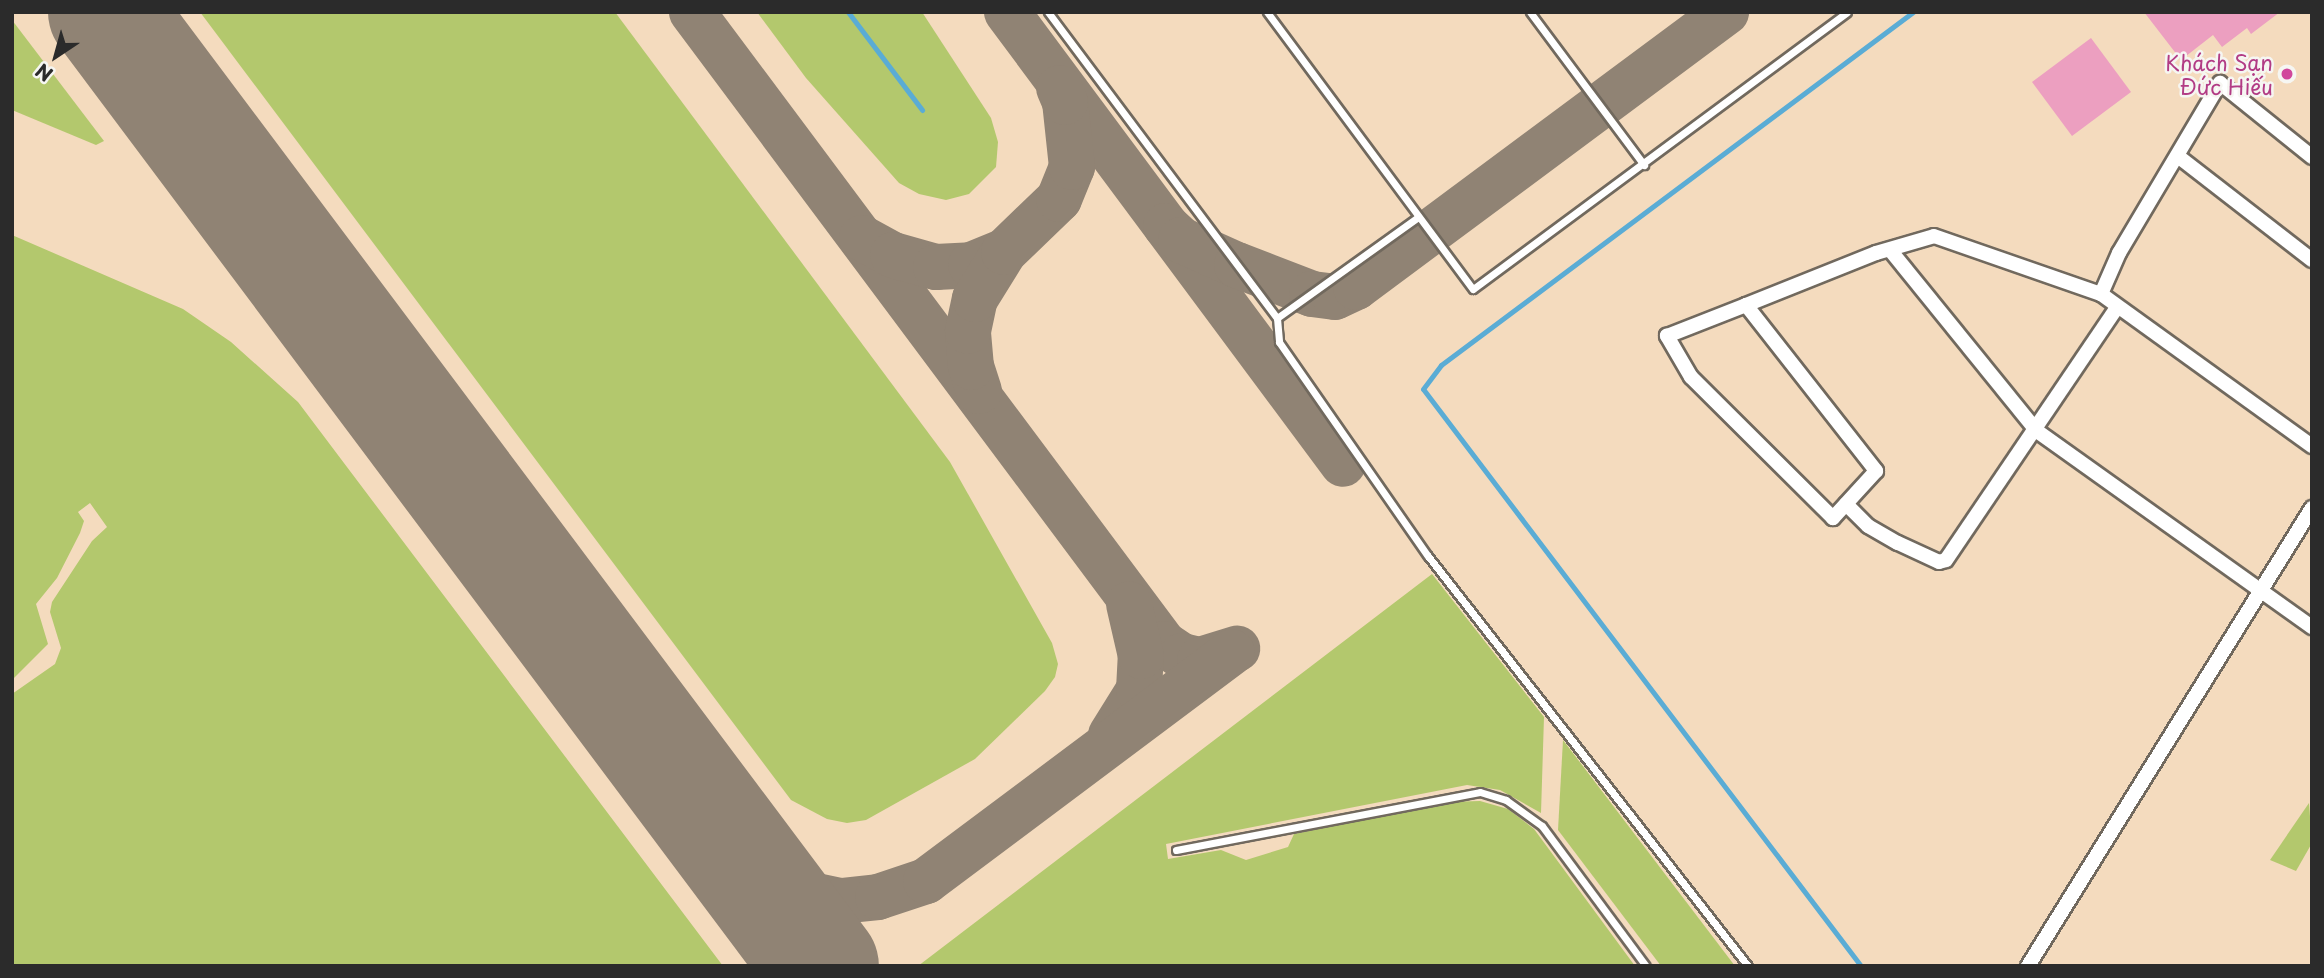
<!DOCTYPE html>
<html>
<head>
<meta charset="utf-8">
<style>
  body { margin:0 }
  #map { position:relative; width:2324px; height:978px; overflow:hidden; background:#f4dbbe; font-family:"Playpen Sans",sans-serif }
  div>[style] { position:absolute }
  [style*='--x'] { left:calc(var(--x)*1px); top:calc(var(--y)*1px); width:calc(var(--w)*1px); rotate:calc(var(--a)*1deg) }
  .green>* { inset:0; background:#b3c86d }
  .stream>* { height:5px; margin:-2.5px; padding:0 2.5px; transform-origin:2.5px; border-radius:2.5px; background:#5aacd5 }
  .taxiway>* { height:46px; margin:-23px; padding:0 23px; transform-origin:23px; border-radius:23px; background:#908374 }
  .runway>* { height:116px; margin:-58px; padding:0 58px; transform-origin:58px; border-radius:58px; background:#908374 }
  .building>* { inset:0; background:#ec9fc0 }
  .roads { filter:drop-shadow(2px 0 #71695e) drop-shadow(-2px 0 #71695e) drop-shadow(0 2px #71695e) drop-shadow(0 -2px #71695e) }
  .service>* { height:7px; margin:-3.5px; padding:0 3.5px; transform-origin:3.5px; border-radius:3.5px; background:#fff }
  .minor>* { height:14px; margin:-7px; padding:0 7px; transform-origin:7px; border-radius:7px; background:#fff }
  .dots>* { width:19px; height:19px; translate:-50% -50%; box-sizing:border-box; border:4px solid #f6f6f2; border-radius:50% }
  span { translate:-50% -50%; white-space:nowrap; text-align:center; line-height:1.15; -webkit-text-stroke:5px #f6f6f2; paint-order:stroke }
  .hotel-label { font-size:21px; color:#b23c85 }
  .right { translate:-100% -50%; text-align:right }
  .frame { position:absolute; inset:0; border:14px solid #2b2b2b; pointer-events:none }
  .north { position:absolute; left:21px; top:21px; width:70px; height:70px; -webkit-text-stroke:5px #f6f6f2; paint-order:stroke; rotate:216deg; font-size:19px; font-weight:700; line-height:28px; text-align:center; color:#2b2b2b }
  .north::after { content:''; display:block; margin:auto; width:24px; height:32px; background:#2b2b2b; clip-path:polygon(50% 0,100% 100%,50% 72%,0 100%) }
</style>
</head>
<body>
<div id="map">
  <div class="green">
    <div style="clip-path:polygon(200px 12px,615px 12px,950px 462px,1052px 643px,1058px 664px,1055px 677px,1045px 691px,975px 759px,866px 820px,847px 823px,827px 819px,791px 800px)"></div>
    <div style="clip-path:polygon(757px 12px,922px 12px,991px 118px,998px 142px,996px 167px,969px 194px,946px 200px,919px 194px,899px 183px,806px 78px)"></div>
    <div style="clip-path:polygon(12px 20px,104px 141px,96px 145px,12px 110px)"></div>
    <div style="clip-path:polygon(12px 235px,183px 309px,231px 342px,298px 402px,723px 966px,12px 966px,12px 694px,55px 664px,61px 648px,50px 612px,52px 602px,92px 541px,107px 527px,90px 503px,78px 512px,84px 521px,80px 533px,57px 578px,36px 604px,48px 644px,12px 680px)"></div>
    <div style="clip-path:polygon(1432px 574px,1544px 717px,1541px 813px,1500px 790px,1467px 785px,1166px 844px,1168px 859px,1221px 850px,1246px 860px,1288px 847px,1294px 834px,1447px 802px,1480px 801px,1508px 809px,1534px 829px,1635px 966px,918px 966px)"></div>
    <div style="clip-path:polygon(1563px 740px,1735px 966px,1661px 966px,1558px 830px)"></div>
    <div style="clip-path:polygon(2309px 803px,2312px 843px,2296px 871px,2270px 860px)"></div>
  </div>
  <div class="stream">
    <div style="--x:848;--y:12;--w:123;--a:52.9"></div>
    <div style="--x:1861;--y:966;--w:724;--a:-127.2"></div>
    <div style="--x:1423;--y:389;--w:30;--a:-53"></div>
    <div style="--x:1441;--y:365;--w:589;--a:-36.79"></div>
  </div>
  <div class="taxiway">
    <div style="--x:692;--y:12;--w:789;--a:53.25"></div>
    <div style="--x:1164;--y:644;--w:22;--a:34"></div>
    <div style="--x:1182;--y:656;--w:18;--a:13"></div>
    <div style="--x:1200;--y:660;--w:39;--a:-17"></div>
    <div style="--x:1007;--y:12;--w:563;--a:53.37"></div>
    <div style="--x:1166;--y:226;--w:21;--a:43"></div>
    <div style="--x:1181;--y:240;--w:61;--a:24.1"></div>
    <div style="--x:1237;--y:265;--w:80;--a:21.1"></div>
    <div style="--x:1312;--y:294;--w:23;--a:7"></div>
    <div style="--x:1335;--y:297;--w:23;--a:-25"></div>
    <div style="--x:1356;--y:287;--w:461;--a:-36.6"></div>
    <div style="--x:862;--y:238;--w:35;--a:29"></div>
    <div style="--x:893;--y:255;--w:45;--a:15.6"></div>
    <div style="--x:936;--y:267;--w:35;--a:-3"></div>
    <div style="--x:971;--y:265;--w:35;--a:-22"></div>
    <div style="--x:979;--y:391;--w:25;--a:-108"></div>
    <div style="--x:971;--y:367;--w:36;--a:-95"></div>
    <div style="--x:968;--y:331;--w:33;--a:-78"></div>
    <div style="--x:975;--y:299;--w:55;--a:-58.3"></div>
    <div style="--x:1004;--y:252;--w:76;--a:-43.9"></div>
    <div style="--x:1059;--y:199;--w:35;--a:-68"></div>
    <div style="--x:1072;--y:167;--w:65;--a:-96.1"></div>
    <div style="--x:1065;--y:102;--w:15;--a:-113"></div>
    <div style="--x:1111;--y:735;--w:53;--a:-58.1"></div>
    <div style="--x:1139;--y:690;--w:34;--a:-87"></div>
    <div style="--x:1141;--y:656;--w:53;--a:-103"></div>
    <div style="--x:737;--y:854;--w:42;--a:36.3"></div>
    <div style="--x:771;--y:879;--w:34;--a:24"></div>
    <div style="--x:802;--y:893;--w:40;--a:12"></div>
    <div style="--x:841;--y:901;--w:37;--a:-6"></div>
    <div style="--x:878;--y:897;--w:51;--a:-18.4"></div>
    <div style="--x:926;--y:881;--w:382;--a:-36.8"></div>
  </div>
  <div class="runway">
    <div style="--x:106;--y:12;--w:1192;--a:53.15"></div>
  </div>
  <div class="building">
    <div style="clip-path:polygon(2144px 12px,2280px 12px,2251px 34px,2247px 28px,2222px 47px,2213px 35px,2181px 60px)"></div>
    <div style="clip-path:polygon(2091px 38px,2131px 92px,2072px 136px,2032px 82px)"></div>
  </div>
  <div class="roads">
    <div class="service">
      <div style="--x:1048;--y:12;--w:382;--a:53.2"></div>
      <div style="--x:1277;--y:318;--w:24;--a:85"></div>
      <div style="--x:1279;--y:342;--w:261;--a:55.2"></div>
      <div style="--x:1428;--y:556;--w:520;--a:52.03"></div>
      <div style="--x:1267;--y:12;--w:345;--a:53.4"></div>
      <div style="--x:1473;--y:289;--w:465;--a:-36.5"></div>
      <div style="--x:1530;--y:12;--w:191;--a:53.3"></div>
      <div style="--x:1277;--y:318;--w:173;--a:-35.6"></div>
      <div style="--x:1176;--y:850;--w:309;--a:-10.8"></div>
      <div style="--x:1480;--y:792;--w:27;--a:17"></div>
      <div style="--x:1506;--y:800;--w:44;--a:35.8"></div>
      <div style="--x:1542;--y:826;--w:174;--a:53.4"></div>
    </div>
    <div class="minor">
      <div style="--x:2179;--y:157;--w:168;--a:37.8"></div>
      <div style="--x:1891;--y:251;--w:232;--a:51"></div>
      <div style="--x:2037;--y:431;--w:338;--a:35.5"></div>
      <div style="--x:2101;--y:294;--w:45;--a:-66.3"></div>
      <div style="--x:2119;--y:253;--w:198;--a:-59.3"></div>
      <div style="--x:2220;--y:83;--w:118;--a:38.8"></div>
      <div style="--x:1746;--y:305;--w:211;--a:51.9"></div>
      <div style="--x:1876;--y:471;--w:64;--a:132.5"></div>
      <div style="--x:1833;--y:518;--w:200;--a:-135.2"></div>
      <div style="--x:1691;--y:377;--w:48;--a:-120.3"></div>
      <div style="--x:1667;--y:336;--w:85;--a:-21.4"></div>
      <div style="--x:1746;--y:305;--w:140;--a:-21.8"></div>
      <div style="--x:1876;--y:253;--w:60;--a:-16.3"></div>
      <div style="--x:1934;--y:236;--w:177;--a:19.2"></div>
      <div style="--x:2101;--y:294;--w:260;--a:35.8"></div>
      <div style="--x:1846;--y:504;--w:31;--a:45"></div>
      <div style="--x:1868;--y:526;--w:34;--a:30"></div>
      <div style="--x:1898;--y:543;--w:45;--a:24.9"></div>
      <div style="--x:1939;--y:562;--w:7;--a:-16"></div>
      <div style="--x:1946;--y:560;--w:305;--a:-55.9"></div>
      <div style="--x:2028;--y:966;--w:539;--a:-58.2"></div>
    </div>
  </div>
  <div class="dots">
    <div style="left:2287px;top:74px;background:#d1479c"></div>
  </div>
  <div class="hotel-label">
    <span class="right" style="left:2273px;top:74px">Khách Sạn<br>Đức Hiếu</span>
  </div>
  <div class="frame"></div>
  <div class="north">N</div>
</div>
</body>
</html>
